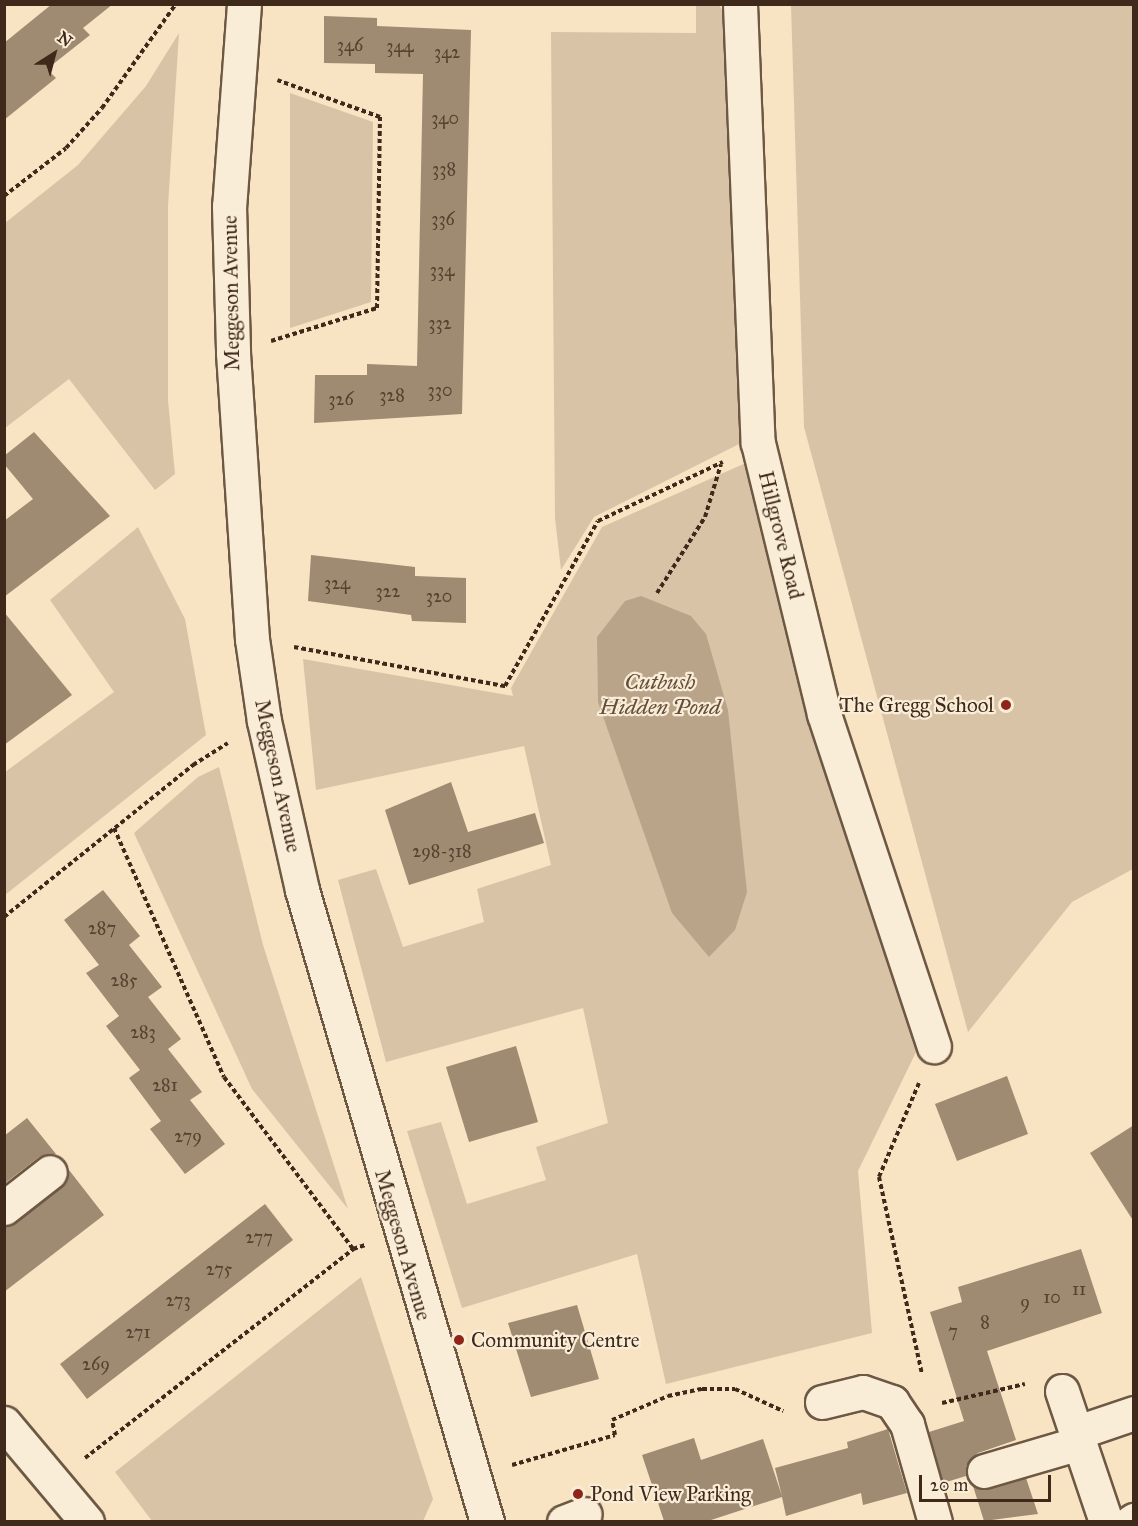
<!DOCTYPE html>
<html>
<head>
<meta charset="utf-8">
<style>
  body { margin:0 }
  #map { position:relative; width:1138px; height:1526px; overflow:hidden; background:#f8e3c3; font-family:"IM FELL Great Primer",serif }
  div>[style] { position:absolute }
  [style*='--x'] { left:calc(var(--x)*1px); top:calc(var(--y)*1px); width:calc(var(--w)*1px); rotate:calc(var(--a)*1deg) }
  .green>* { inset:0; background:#d9c3a6 }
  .water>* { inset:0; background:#b9a48a }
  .building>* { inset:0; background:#9f8a72 }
  .path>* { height:4px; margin-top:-2px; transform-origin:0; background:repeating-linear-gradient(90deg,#3f291a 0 4.5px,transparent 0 7.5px) }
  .roads { filter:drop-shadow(2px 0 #6d5844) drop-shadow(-2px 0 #6d5844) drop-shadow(0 2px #6d5844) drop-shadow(0 -2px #6d5844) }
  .minor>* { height:33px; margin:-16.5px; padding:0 16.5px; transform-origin:16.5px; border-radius:16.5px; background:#faedd8 }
  .dots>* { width:16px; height:16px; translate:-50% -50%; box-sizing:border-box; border:3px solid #faedd8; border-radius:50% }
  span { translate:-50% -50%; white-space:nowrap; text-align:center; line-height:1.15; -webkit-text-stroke:4.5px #faedd8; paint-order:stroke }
  .number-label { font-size:18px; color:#574130 }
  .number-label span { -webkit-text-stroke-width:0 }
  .street-label { font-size:21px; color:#3f291a }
  .poi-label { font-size:21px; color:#3f291a }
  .right { translate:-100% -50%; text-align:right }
  .left { translate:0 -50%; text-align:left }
  .water-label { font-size:22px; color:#644e3c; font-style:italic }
  .frame { position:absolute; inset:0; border:6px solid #3f291a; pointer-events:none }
  .north { position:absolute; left:24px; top:24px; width:60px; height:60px; -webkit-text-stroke:4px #faedd8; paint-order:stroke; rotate:36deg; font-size:16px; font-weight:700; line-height:24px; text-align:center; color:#3f291a }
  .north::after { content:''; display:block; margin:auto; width:21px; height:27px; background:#3f291a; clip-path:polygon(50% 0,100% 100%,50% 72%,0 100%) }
  .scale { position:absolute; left:919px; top:1475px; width:132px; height:27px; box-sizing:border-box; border:3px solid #3f291a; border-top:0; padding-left:8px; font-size:18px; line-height:21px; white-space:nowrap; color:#3f291a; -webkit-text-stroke:4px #faedd8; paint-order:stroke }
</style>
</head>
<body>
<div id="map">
  <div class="green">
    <div style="clip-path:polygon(696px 5px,719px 5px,726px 16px,747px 440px,594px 517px,561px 570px,555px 518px,551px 32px,696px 33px)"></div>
    <div style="clip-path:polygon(791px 5px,1133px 5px,1133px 869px,1072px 902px,968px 1032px,804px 427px)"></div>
    <div style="clip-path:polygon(179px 33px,168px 206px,168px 400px,175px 474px,155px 490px,69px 379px,5px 428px,5px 223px,78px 165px,146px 86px)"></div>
    <div style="clip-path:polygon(290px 93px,373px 122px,371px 302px,290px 328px)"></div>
    <div style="clip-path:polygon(748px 462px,818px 727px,921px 1042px,858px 1171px,872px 1333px,666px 1384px,637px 1254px,462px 1308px,407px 1131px,441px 1122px,467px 1204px,546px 1180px,536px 1147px,608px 1123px,583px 1008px,386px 1062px,338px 880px,376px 869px,403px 947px,484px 922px,477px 889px,551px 865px,524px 746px,316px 790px,303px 659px,513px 696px,511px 688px,602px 527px)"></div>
    <div style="clip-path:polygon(138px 527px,185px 619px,206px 735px,5px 895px,5px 772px,114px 692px,50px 600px)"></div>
    <div style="clip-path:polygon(219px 767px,263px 945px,348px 1209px,252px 1089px,134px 833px,198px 777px)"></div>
    <div style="clip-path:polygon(361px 1277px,433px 1499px,423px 1521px,152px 1521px,115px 1472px)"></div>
  </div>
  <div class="water">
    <div style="clip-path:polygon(641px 596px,691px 616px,706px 634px,728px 710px,747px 892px,735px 930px,709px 957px,672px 913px,598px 702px,597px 637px,625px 601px)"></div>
  </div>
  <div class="building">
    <div style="clip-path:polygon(52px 4px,113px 4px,83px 28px,90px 35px,47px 69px,56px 78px,4px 120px,4px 43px)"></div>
    <div style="clip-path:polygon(324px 16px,377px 18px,377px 26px,471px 30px,462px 414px,314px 423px,315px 375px,367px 375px,367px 364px,417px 366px,423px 74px,375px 73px,375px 64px,324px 63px)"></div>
    <div style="clip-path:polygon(34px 432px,110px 516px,4px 597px,4px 521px,33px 499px,4px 464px,4px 456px)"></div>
    <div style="clip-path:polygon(311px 555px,415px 567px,415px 576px,466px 578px,466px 623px,412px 621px,411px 615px,308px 601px)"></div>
    <div style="clip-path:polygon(4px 612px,72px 695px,4px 745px)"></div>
    <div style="clip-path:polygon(451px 782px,468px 832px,535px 813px,544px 843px,409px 885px,385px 810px)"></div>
    <div style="clip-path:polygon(103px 890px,140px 936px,129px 945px,162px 987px,148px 997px,181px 1039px,168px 1049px,202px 1092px,190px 1100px,225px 1144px,185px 1174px,150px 1129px,161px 1121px,129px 1078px,140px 1070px,106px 1026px,119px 1016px,86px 973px,99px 965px,64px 920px)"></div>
    <div style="clip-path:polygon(516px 1046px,538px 1122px,469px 1142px,446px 1067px)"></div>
    <div style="clip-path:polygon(1007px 1076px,1028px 1134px,957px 1161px,935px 1104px)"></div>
    <div style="clip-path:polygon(27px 1118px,56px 1154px,39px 1157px,4px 1184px,4px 1136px)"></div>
    <div style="clip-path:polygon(1134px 1125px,1134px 1222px,1090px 1153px)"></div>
    <div style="clip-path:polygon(69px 1170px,104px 1215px,4px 1292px,4px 1226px,62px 1187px)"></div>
    <div style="clip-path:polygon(265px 1204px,293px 1240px,87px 1399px,60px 1364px)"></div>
    <div style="clip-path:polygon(1081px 1249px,1102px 1313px,987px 1351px,1016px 1440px,978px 1453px,966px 1466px,966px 1476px,943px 1483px,929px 1432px,964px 1421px,930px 1312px,962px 1302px,958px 1287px)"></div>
    <div style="clip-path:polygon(577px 1305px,599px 1379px,531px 1397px,508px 1323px)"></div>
    <div style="clip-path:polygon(888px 1429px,907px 1493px,863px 1505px,861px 1493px,786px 1516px,782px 1497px,708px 1521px,664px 1521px,642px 1455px,694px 1438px,701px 1460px,763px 1439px,782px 1496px,775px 1468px,848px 1448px,847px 1442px)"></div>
    <div style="clip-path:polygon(1026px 1478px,1038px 1514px,984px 1521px,973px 1486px,989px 1489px)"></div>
  </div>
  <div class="path">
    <div style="--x:4;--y:196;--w:78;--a:-37.7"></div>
    <div style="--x:66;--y:148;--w:54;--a:-48"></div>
    <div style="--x:102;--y:108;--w:128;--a:-54.6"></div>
    <div style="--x:271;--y:341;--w:111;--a:-17.3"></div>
    <div style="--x:377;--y:308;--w:191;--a:-89.1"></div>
    <div style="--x:380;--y:117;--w:109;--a:-160.2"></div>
    <div style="--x:657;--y:593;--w:90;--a:-57.7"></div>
    <div style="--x:705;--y:517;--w:55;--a:-73.2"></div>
    <div style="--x:294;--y:647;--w:215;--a:10.5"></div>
    <div style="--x:505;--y:686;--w:189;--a:-60.6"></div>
    <div style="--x:598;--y:521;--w:138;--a:-25.3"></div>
    <div style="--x:114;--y:828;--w:272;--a:66.2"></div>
    <div style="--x:224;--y:1077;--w:215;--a:53.1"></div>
    <div style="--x:4;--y:917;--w:243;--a:-38.8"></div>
    <div style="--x:193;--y:765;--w:41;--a:-32.2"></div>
    <div style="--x:919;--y:1083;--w:102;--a:113.1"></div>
    <div style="--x:879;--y:1177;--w:202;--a:77.7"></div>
    <div style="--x:942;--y:1403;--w:85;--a:-12.9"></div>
    <div style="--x:85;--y:1458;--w:340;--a:-37.9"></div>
    <div style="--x:353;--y:1249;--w:13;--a:-18"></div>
    <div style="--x:512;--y:1465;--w:107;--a:-16.2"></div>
    <div style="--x:615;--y:1435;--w:15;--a:-101"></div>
    <div style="--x:612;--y:1420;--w:61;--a:-23.2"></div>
    <div style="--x:668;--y:1396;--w:35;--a:-12"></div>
    <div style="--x:702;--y:1389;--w:33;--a:0"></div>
    <div style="--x:735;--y:1389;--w:53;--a:24.6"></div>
  </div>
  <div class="roads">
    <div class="minor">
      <div style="--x:244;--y:4;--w:203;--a:94.2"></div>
      <div style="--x:229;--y:206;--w:147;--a:88.4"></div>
      <div style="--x:233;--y:353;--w:287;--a:86.2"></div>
      <div style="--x:252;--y:639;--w:83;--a:81.7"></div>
      <div style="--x:264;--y:721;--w:173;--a:77.3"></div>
      <div style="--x:302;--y:890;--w:659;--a:73.68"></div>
      <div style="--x:740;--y:4;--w:439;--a:87.7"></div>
      <div style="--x:758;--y:443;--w:279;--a:76.3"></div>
      <div style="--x:824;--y:714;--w:350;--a:71.7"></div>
      <div style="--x:4;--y:1208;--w:58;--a:-38"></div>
      <div style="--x:1062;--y:1391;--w:138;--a:71.4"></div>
      <div style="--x:822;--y:1402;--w:42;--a:-13.7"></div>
      <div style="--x:863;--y:1392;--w:31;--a:19"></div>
      <div style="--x:892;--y:1402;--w:27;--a:56"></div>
      <div style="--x:907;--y:1424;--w:102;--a:74.1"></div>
      <div style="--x:4;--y:1423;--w:129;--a:50"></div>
      <div style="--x:1075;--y:1433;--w:62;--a:-18.7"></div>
      <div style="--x:984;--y:1471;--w:99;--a:-16.4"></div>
      <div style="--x:564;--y:1522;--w:22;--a:-21"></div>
      <div style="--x:1131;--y:1522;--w:4;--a:-34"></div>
    </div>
  </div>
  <div class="dots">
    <div style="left:1006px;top:705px;background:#8f2418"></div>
    <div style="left:459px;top:1340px;background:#8f2418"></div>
    <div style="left:578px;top:1494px;background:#8f2418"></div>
  </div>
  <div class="number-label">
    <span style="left:350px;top:45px">346</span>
    <span style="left:400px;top:46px">344</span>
    <span style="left:447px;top:52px">342</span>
    <span style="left:445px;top:118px">340</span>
    <span style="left:444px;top:169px">338</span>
    <span style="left:443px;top:219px">336</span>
    <span style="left:442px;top:270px">334</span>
    <span style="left:440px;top:323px">332</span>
    <span style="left:440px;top:390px">330</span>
    <span style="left:392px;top:395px">328</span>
    <span style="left:341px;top:399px">326</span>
    <span style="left:337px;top:583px">324</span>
    <span style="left:388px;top:591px">322</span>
    <span style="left:439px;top:596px">320</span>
    <span style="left:442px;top:851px">298-318</span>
    <span style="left:102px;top:928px">287</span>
    <span style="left:124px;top:980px">285</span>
    <span style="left:143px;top:1032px">283</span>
    <span style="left:165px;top:1085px">281</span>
    <span style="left:188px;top:1136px">279</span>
    <span style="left:259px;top:1237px">277</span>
    <span style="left:219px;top:1269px">275</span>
    <span style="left:1079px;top:1289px">11</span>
    <span style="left:1052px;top:1297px">10</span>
    <span style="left:178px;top:1300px">273</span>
    <span style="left:1025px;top:1302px">9</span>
    <span style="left:985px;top:1322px">8</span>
    <span style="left:953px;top:1331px">7</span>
    <span style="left:138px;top:1332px">271</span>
    <span style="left:96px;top:1364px">269</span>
  </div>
  <div class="street-label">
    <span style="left:231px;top:293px;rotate:-91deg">Meggeson Avenue</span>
    <span style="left:781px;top:535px;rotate:76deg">Hillgrove Road</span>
    <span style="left:278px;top:776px;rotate:78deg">Meggeson Avenue</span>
    <span style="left:403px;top:1245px;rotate:74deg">Meggeson Avenue</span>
  </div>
  <div class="poi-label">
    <span class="right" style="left:994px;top:705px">The Gregg School</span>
    <span class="left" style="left:471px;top:1340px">Community Centre</span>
    <span class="left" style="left:590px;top:1494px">Pond View Parking</span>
  </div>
  <div class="water-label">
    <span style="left:660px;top:694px">Cutbush<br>Hidden Pond</span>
  </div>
  <div class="frame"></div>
  <div class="north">N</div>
  <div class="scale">20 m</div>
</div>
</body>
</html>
